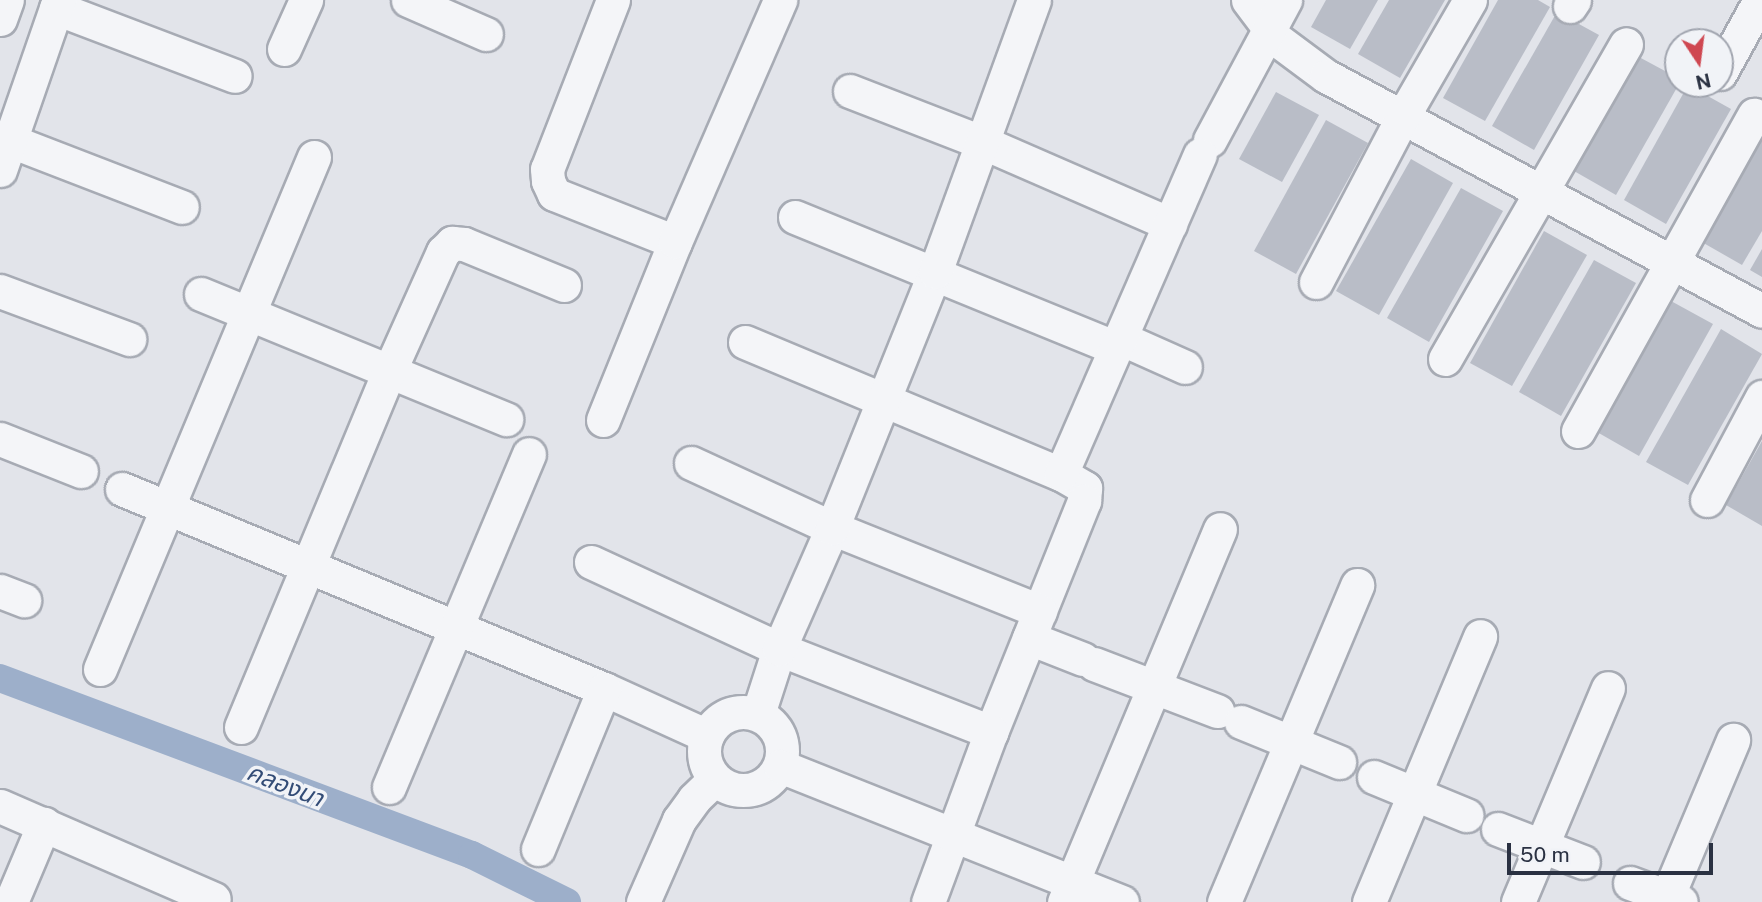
<!DOCTYPE html>
<html>
<head>
<meta charset="utf-8">
<style>
  body { margin:0 }
  #map { position:relative; width:1762px; height:902px; overflow:hidden; background:#e2e4ea; font-family:"Public Sans","Noto Sans Thai",sans-serif }
  div>[style] { position:absolute }
  [style*='--x'] { left:calc(var(--x)*1px); top:calc(var(--y)*1px); width:calc(var(--w)*1px); rotate:calc(var(--a)*1deg) }
  .canal>* { height:28px; margin:-14px; padding:0 14px; transform-origin:14px; border-radius:14px; background:#9dafca }
  .building>* { inset:0; background:#b9bdc7 }
  .roads { filter:drop-shadow(2px 0 #a7abb4) drop-shadow(-2px 0 #a7abb4) drop-shadow(0 2px #a7abb4) drop-shadow(0 -2px #a7abb4) }
  .minor>* { height:33px; margin:-16.5px; padding:0 16.5px; transform-origin:16.5px; border-radius:16.5px; background:#f4f5f8 }
  .minor>.ring { margin:-16.5px; padding:0; box-sizing:content-box; background:none; border:33px solid #f4f5f8; border-radius:50% }
  span { translate:-50% -50%; white-space:nowrap; text-align:center; line-height:1.15; -webkit-text-stroke:7px #f1f3f7; paint-order:stroke }
  .water-label { font-size:24px; color:#334c76; font-style:italic }
  .north { position:absolute; left:1664px; top:28px; width:70px; height:70px; box-sizing:border-box; background:#f1f3f7; border:2px solid #a1a5af; border-radius:50%; rotate:167deg; font-size:19px; font-weight:700; line-height:28px; text-align:center; color:#2a3142 }
  .north::after { content:''; display:block; margin:auto; width:24px; height:32px; background:#cf4751; clip-path:polygon(50% 0,100% 100%,50% 72%,0 100%) }
  .scale { position:absolute; left:1507px; top:843px; width:206px; height:32px; box-sizing:border-box; border:4px solid #2a3142; border-top:0; padding-left:9px; font-size:21px; line-height:24px; white-space:nowrap; color:#2a3142; -webkit-text-stroke:5px #f1f3f7; paint-order:stroke }
</style>
</head>
<body>
<div id="map">
  <div class="canal">
    <div style="--x:0;--y:678;--w:504;--a:20.56"></div>
    <div style="--x:472;--y:855;--w:106;--a:26.3"></div>
  </div>
  <div class="building">
    <div style="clip-path:polygon(1326px 0,1378px 0,1350px 49px,1311px 27px)"></div>
    <div style="clip-path:polygon(1389px 0,1445px 0,1400px 78px,1358px 54px)"></div>
    <div style="clip-path:polygon(1498px 0,1538px 0,1550px 7px,1485px 121px,1443px 98px)"></div>
    <div style="clip-path:polygon(1557px 12px,1599px 35px,1534px 150px,1492px 126px)"></div>
    <div style="clip-path:polygon(1639px 57px,1678px 78px,1679px 84px,1616px 195px,1574px 171px)"></div>
    <div style="clip-path:polygon(1688px 85px,1731px 109px,1666px 224px,1624px 200px)"></div>
    <div style="clip-path:polygon(1276px 92px,1319px 115px,1282px 182px,1239px 159px)"></div>
    <div style="clip-path:polygon(1326px 120px,1368px 143px,1296px 274px,1254px 251px)"></div>
    <div style="clip-path:polygon(1762px 133px,1762px 231px,1742px 265px,1700px 241px)"></div>
    <div style="clip-path:polygon(1411px 159px,1453px 183px,1379px 315px,1336px 291px)"></div>
    <div style="clip-path:polygon(1461px 188px,1503px 211px,1429px 342px,1387px 318px)"></div>
    <div style="clip-path:polygon(1544px 231px,1587px 255px,1512px 386px,1470px 363px)"></div>
    <div style="clip-path:polygon(1762px 249px,1762px 277px,1750px 270px)"></div>
    <div style="clip-path:polygon(1594px 260px,1636px 283px,1561px 416px,1519px 392px)"></div>
    <div style="clip-path:polygon(1671px 301px,1713px 324px,1639px 456px,1597px 432px)"></div>
    <div style="clip-path:polygon(1721px 329px,1762px 354px,1688px 485px,1646px 462px)"></div>
    <div style="clip-path:polygon(1762px 441px,1762px 526px,1726px 505px)"></div>
  </div>
  <div class="roads">
    <div class="minor">
      <div style="--x:408;--y:0;--w:85;--a:23.6"></div>
      <div style="--x:613;--y:0;--w:181;--a:111.3"></div>
      <div style="--x:547;--y:169;--w:12;--a:85"></div>
      <div style="--x:548;--y:181;--w:14;--a:65"></div>
      <div style="--x:554;--y:194;--w:130;--a:21.6"></div>
      <div style="--x:1248;--y:0;--w:30;--a:53"></div>
      <div style="--x:1266;--y:24;--w:9;--a:77"></div>
      <div style="--x:1268;--y:33;--w:72;--a:36.6"></div>
      <div style="--x:1326;--y:76;--w:495;--a:28.3"></div>
      <div style="--x:1570;--y:6;--w:7;--a:-56"></div>
      <div style="--x:56;--y:8;--w:191;--a:20.8"></div>
      <div style="--x:0;--y:19;--w:20;--a:-70"></div>
      <div style="--x:284;--y:49;--w:54;--a:-65.8"></div>
      <div style="--x:1720;--y:73;--w:83;--a:-61.3"></div>
      <div style="--x:850;--y:91;--w:144;--a:21.2"></div>
      <div style="--x:984;--y:143;--w:203;--a:23.5"></div>
      <div style="--x:1210;--y:140;--w:159;--a:-61.8"></div>
      <div style="--x:11;--y:141;--w:183;--a:21.1"></div>
      <div style="--x:0;--y:170;--w:180;--a:-70.9"></div>
      <div style="--x:795;--y:217;--w:347;--a:22.2"></div>
      <div style="--x:1316;--y:282;--w:187;--a:-62.3"></div>
      <div style="--x:1403;--y:116;--w:134;--a:-60"></div>
      <div style="--x:0;--y:291;--w:138;--a:20.4"></div>
      <div style="--x:201;--y:294;--w:330;--a:22.3"></div>
      <div style="--x:1120;--y:338;--w:71;--a:24"></div>
      <div style="--x:745;--y:342;--w:342;--a:22.7"></div>
      <div style="--x:1061;--y:474;--w:28;--a:30"></div>
      <div style="--x:1085;--y:488;--w:13;--a:94"></div>
      <div style="--x:1084;--y:501;--w:249;--a:111.9"></div>
      <div style="--x:991;--y:732;--w:181;--a:110.3"></div>
      <div style="--x:1445;--y:359;--w:363;--a:-60.1"></div>
      <div style="--x:603;--y:420;--w:192;--a:-68"></div>
      <div style="--x:675;--y:242;--w:264;--a:-66.5"></div>
      <div style="--x:1578;--y:431;--w:362;--a:-60.9"></div>
      <div style="--x:0;--y:439;--w:87;--a:21.6"></div>
      <div style="--x:691;--y:463;--w:155;--a:24.7"></div>
      <div style="--x:832;--y:528;--w:224;--a:21.8"></div>
      <div style="--x:1061;--y:474;--w:348;--a:-66.5"></div>
      <div style="--x:122;--y:489;--w:522;--a:22.54"></div>
      <div style="--x:604;--y:689;--w:113;--a:24.5"></div>
      <div style="--x:1707;--y:500;--w:117;--a:-61.9"></div>
      <div style="--x:591;--y:562;--w:207;--a:24.8"></div>
      <div style="--x:779;--y:649;--w:228;--a:21.4"></div>
      <div style="--x:0;--y:591;--w:26;--a:21"></div>
      <div style="--x:1029;--y:638;--w:58;--a:21.3"></div>
      <div style="--x:1094;--y:664;--w:132;--a:20.9"></div>
      <div style="--x:100;--y:669;--w:555;--a:-67.32"></div>
      <div class="ring" style="left:704px;top:712px;width:45px;height:45px"></div>
      <div style="--x:758;--y:714;--w:68;--a:-72.1"></div>
      <div style="--x:779;--y:649;--w:132;--a:-66.3"></div>
      <div style="--x:832;--y:528;--w:276;--a:-68.1"></div>
      <div style="--x:935;--y:272;--w:289;--a:-70"></div>
      <div style="--x:1241;--y:722;--w:106;--a:22.2"></div>
      <div style="--x:241;--y:727;--w:385;--a:-67.4"></div>
      <div style="--x:389;--y:372;--w:132;--a:-65.8"></div>
      <div style="--x:443;--y:252;--w:13;--a:-45"></div>
      <div style="--x:452;--y:243;--w:12;--a:5"></div>
      <div style="--x:464;--y:244;--w:108;--a:22.3"></div>
      <div style="--x:780;--y:766;--w:368;--a:21.7"></div>
      <div style="--x:1374;--y:777;--w:100;--a:22.4"></div>
      <div style="--x:389;--y:787;--w:361;--a:-67.2"></div>
      <div style="--x:0;--y:806;--w:233;--a:23.5"></div>
      <div style="--x:1498;--y:829;--w:91;--a:21.2"></div>
      <div style="--x:538;--y:849;--w:173;--a:-67.6"></div>
      <div style="--x:1630;--y:883;--w:54;--a:20.4"></div>
      <div style="--x:11;--y:902;--w:85;--a:-67.1"></div>
      <div style="--x:643;--y:902;--w:90;--a:-66.3"></div>
      <div style="--x:679;--y:820;--w:26;--a:-54"></div>
      <div style="--x:694;--y:799;--w:29;--a:-44"></div>
      <div style="--x:1064;--y:902;--w:404;--a:-67.3"></div>
      <div style="--x:1224;--y:902;--w:344;--a:-67.2"></div>
      <div style="--x:1369;--y:902;--w:288;--a:-67.3"></div>
      <div style="--x:1518;--y:902;--w:232;--a:-67.2"></div>
      <div style="--x:1665;--y:902;--w:176;--a:-67.2"></div>
    </div>
  </div>
  <div class="water-label">
    <span style="left:285px;top:785px;rotate:21deg">คลองนา</span>
  </div>
  <div class="north">N</div>
  <div class="scale">50 m</div>
</div>
</body>
</html>
